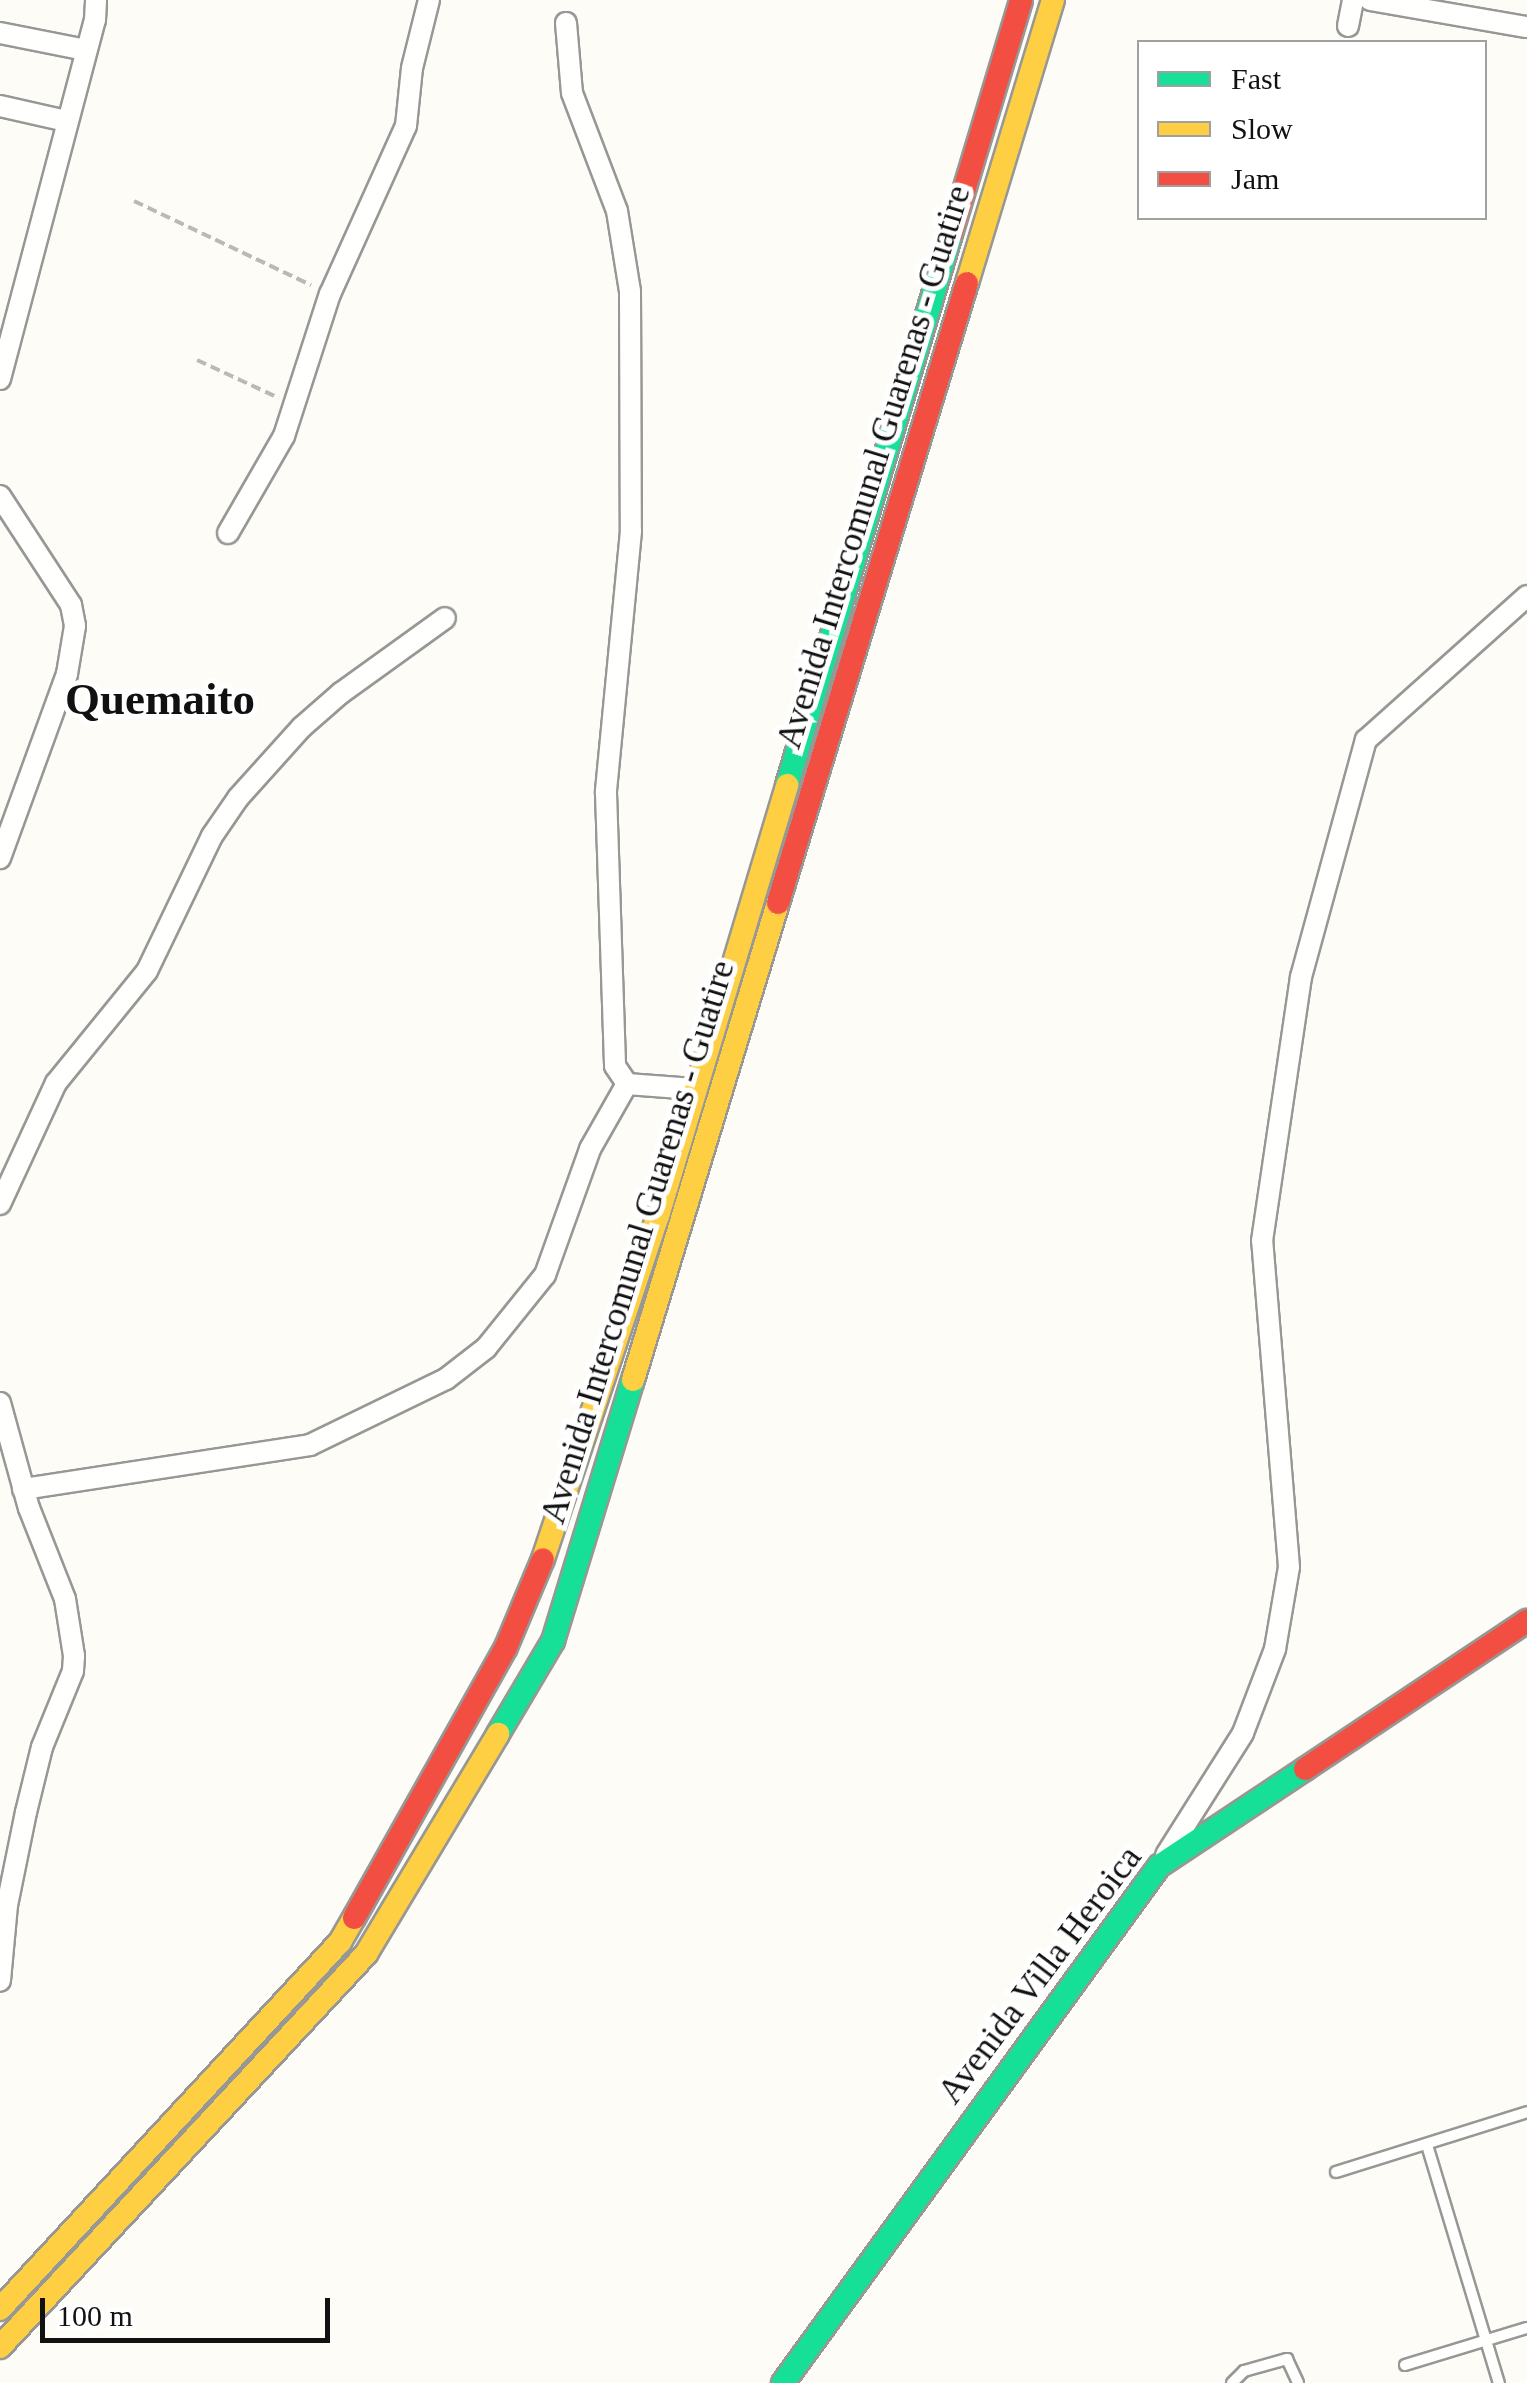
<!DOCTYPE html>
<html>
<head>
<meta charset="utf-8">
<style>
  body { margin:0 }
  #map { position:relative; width:1527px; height:2383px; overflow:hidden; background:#fdfcf7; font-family:Georgia,serif }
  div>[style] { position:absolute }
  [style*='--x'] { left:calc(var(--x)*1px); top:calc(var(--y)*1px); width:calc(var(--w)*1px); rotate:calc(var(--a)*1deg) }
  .path>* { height:4px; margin-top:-2px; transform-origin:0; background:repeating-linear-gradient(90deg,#b9b9b8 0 10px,transparent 0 15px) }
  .roads { filter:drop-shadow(2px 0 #979795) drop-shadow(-2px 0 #979795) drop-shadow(0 2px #979795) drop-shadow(0 -2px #979795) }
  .lane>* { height:10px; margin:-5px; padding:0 5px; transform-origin:5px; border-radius:5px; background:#fffffe }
  .street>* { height:20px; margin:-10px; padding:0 10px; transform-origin:10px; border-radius:10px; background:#fffffe }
  .fast>* { height:22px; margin:-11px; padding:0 11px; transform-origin:11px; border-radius:11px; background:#16e098 }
  .slow>* { height:22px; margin:-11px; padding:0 11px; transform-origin:11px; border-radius:11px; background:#ffcf43 }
  .jam>* { height:22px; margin:-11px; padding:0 11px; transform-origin:11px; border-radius:11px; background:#f24e42 }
  span { translate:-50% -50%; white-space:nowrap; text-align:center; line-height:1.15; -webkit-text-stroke:10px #fff; paint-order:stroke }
  .street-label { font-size:35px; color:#111 }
  .district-label { font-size:45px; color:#111; font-weight:700 }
  .legend { position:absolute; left:1137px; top:40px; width:350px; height:180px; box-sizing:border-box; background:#fff; border:2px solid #a0a0a0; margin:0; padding:12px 18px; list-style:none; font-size:30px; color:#111 }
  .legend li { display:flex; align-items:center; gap:20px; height:50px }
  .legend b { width:50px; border:2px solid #a0a0a0 }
  .scale { position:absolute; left:40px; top:2298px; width:290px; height:45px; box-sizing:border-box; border:5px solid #111; border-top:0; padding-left:12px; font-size:30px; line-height:35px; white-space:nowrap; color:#111; -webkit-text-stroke:8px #fff; paint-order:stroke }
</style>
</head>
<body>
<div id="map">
  <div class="path">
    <div style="--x:134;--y:201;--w:196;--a:25.4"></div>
    <div style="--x:197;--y:360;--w:90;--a:24.9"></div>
  </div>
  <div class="roads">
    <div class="lane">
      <div style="--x:1427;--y:2145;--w:249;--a:73.2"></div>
      <div style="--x:1336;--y:2172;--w:200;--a:-17.4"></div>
      <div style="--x:1405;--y:2365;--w:127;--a:-16.9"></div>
      <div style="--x:1232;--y:2383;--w:17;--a:-45"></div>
      <div style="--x:1244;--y:2371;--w:45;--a:-15.6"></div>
      <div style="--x:1287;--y:2359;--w:26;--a:65"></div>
    </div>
    <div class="street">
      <div style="--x:1370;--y:0;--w:159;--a:9.8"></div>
      <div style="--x:566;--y:23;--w:70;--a:85.1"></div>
      <div style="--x:572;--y:93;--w:126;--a:69.1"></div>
      <div style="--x:617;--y:211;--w:81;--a:80.8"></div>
      <div style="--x:630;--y:291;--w:240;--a:89.8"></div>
      <div style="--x:631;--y:531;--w:263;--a:95.5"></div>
      <div style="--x:606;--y:793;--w:273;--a:88.1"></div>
      <div style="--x:615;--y:1066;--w:22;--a:56"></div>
      <div style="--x:627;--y:1084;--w:67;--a:4.3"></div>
      <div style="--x:1348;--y:26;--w:26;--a:-79"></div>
      <div style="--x:0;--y:33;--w:88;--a:11.2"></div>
      <div style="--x:0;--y:106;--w:68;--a:12.8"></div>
      <div style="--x:0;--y:379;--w:371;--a:-75.2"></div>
      <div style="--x:95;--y:20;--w:20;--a:-87"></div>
      <div style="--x:0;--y:496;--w:130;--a:56.9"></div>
      <div style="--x:71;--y:605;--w:21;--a:79"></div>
      <div style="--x:75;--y:626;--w:49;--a:99.5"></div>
      <div style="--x:67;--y:674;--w:196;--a:110"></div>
      <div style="--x:228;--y:533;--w:112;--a:-60"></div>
      <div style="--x:284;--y:436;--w:149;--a:-72.1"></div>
      <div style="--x:330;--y:294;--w:184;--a:-65.7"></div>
      <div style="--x:406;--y:126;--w:58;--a:-84.1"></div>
      <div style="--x:412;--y:68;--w:70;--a:-76"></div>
      <div style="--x:0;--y:1204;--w:133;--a:-65.2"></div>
      <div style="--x:56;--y:1083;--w:144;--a:-50.9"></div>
      <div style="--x:147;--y:971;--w:150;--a:-64.3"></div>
      <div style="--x:212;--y:836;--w:46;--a:-55.6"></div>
      <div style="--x:238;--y:798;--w:96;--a:-48"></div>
      <div style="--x:302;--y:727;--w:52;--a:-41.1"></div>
      <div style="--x:341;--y:693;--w:128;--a:-35.8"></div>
      <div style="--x:0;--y:1403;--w:109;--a:74.6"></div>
      <div style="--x:29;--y:1508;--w:98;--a:68.4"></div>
      <div style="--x:65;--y:1599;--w:58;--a:81"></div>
      <div style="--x:74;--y:1656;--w:15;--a:94"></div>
      <div style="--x:73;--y:1671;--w:82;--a:112.2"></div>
      <div style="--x:42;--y:1747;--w:67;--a:103.8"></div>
      <div style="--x:26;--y:1812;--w:95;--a:101.5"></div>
      <div style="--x:7;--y:1905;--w:76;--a:95.3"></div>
      <div style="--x:23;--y:1489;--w:290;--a:-8.7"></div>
      <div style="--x:310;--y:1445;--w:151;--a:-25.9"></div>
      <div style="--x:446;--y:1379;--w:51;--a:-37.8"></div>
      <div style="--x:486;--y:1348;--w:94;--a:-51.1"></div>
      <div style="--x:545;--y:1275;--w:134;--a:-70.3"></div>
      <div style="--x:590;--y:1149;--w:75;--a:-60.4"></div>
      <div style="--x:1166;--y:1855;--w:144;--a:-57.7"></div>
      <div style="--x:1243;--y:1733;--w:90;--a:-69.1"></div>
      <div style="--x:1275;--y:1649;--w:83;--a:-80.3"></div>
      <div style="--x:1289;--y:1567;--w:327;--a:-94.7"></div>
      <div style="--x:1262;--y:1241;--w:267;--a:-81.6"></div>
      <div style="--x:1301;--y:977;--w:246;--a:-74.7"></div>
      <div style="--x:1366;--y:740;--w:216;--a:-41.8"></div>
    </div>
    <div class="fast">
      <div style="--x:787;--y:785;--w:575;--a:-73.42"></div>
      <div style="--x:498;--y:1734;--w:108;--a:-59.4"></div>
      <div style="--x:553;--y:1641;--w:273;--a:-73"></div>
      <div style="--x:783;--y:2383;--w:639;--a:-53.97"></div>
      <div style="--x:1159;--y:1866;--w:175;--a:-33.6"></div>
    </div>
    <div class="slow">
      <div style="--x:967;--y:283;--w:296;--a:-73.1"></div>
      <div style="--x:633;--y:1380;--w:499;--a:-73.1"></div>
      <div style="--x:543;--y:1559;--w:362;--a:-71.5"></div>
      <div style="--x:658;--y:1216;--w:450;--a:-73.3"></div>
      <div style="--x:0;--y:2309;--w:500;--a:-47.19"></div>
      <div style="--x:340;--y:1942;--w:28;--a:-60"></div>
      <div style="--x:0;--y:2347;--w:537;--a:-47.04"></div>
      <div style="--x:366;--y:1954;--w:257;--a:-59"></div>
    </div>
    <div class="jam">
      <div style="--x:951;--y:234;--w:244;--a:-73.3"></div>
      <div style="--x:778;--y:903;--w:648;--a:-73.05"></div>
      <div style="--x:1305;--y:1769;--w:267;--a:-33.7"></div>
      <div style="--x:354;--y:1918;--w:311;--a:-60.7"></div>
      <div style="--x:506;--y:1647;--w:95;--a:-67.2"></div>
    </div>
  </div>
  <div class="street-label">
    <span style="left:874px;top:467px;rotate:-73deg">Avenida Intercomunal Guarenas - Guatire</span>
    <span style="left:638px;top:1242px;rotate:-73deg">Avenida Intercomunal Guarenas - Guatire</span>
    <span style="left:1040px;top:1975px;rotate:-53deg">Avenida Villa Heroica</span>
  </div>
  <div class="district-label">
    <span style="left:160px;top:700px">Quemaito</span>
  </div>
  <ul class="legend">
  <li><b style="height:12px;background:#16e098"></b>Fast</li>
  <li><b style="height:12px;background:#ffcf43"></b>Slow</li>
  <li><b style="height:12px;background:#f24e42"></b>Jam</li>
  </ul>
  <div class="scale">100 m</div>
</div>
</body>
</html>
